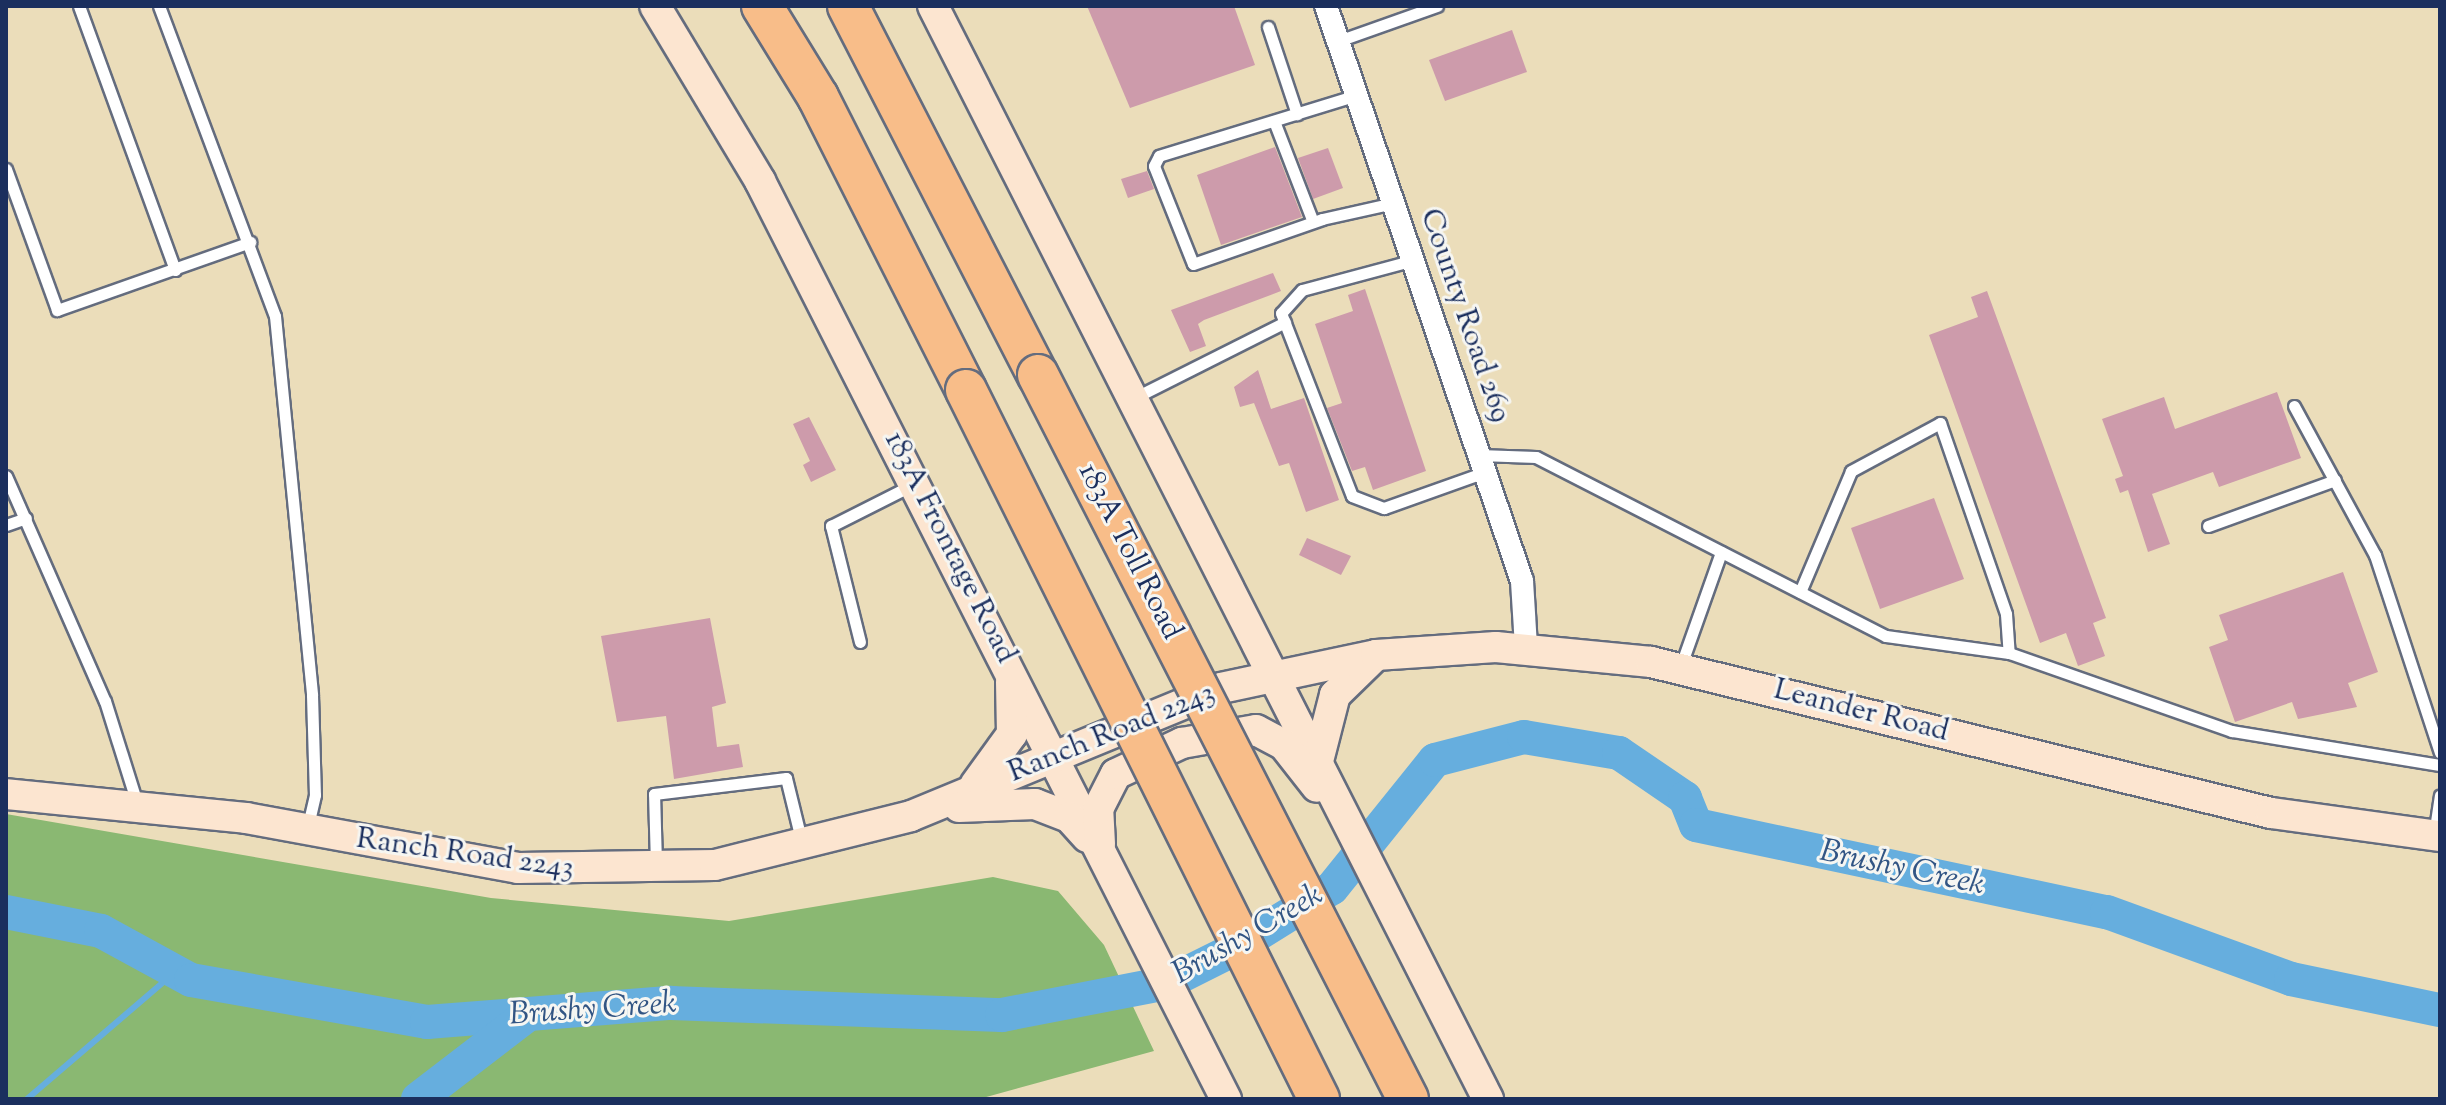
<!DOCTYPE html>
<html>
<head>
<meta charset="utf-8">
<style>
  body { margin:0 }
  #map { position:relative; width:2446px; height:1105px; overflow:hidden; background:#ebddba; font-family:"Sorts Mill Goudy",serif }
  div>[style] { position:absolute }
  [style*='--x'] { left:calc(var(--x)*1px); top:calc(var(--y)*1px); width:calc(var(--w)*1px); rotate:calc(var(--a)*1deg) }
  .forest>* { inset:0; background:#8ab872 }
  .stream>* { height:6px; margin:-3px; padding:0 3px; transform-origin:3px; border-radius:3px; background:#66aede }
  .river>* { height:34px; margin:-17px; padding:0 17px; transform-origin:17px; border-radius:17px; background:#66aede }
  .building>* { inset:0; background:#cd9bab }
  .roads { filter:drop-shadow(2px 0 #646c7e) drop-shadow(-2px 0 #646c7e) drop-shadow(0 2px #646c7e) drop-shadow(0 -2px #646c7e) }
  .service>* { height:11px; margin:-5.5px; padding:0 5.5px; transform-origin:5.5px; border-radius:5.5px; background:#fff }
  .minor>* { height:22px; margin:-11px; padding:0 11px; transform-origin:11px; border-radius:11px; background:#fff }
  .secondary>* { height:30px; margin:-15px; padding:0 15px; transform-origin:15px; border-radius:15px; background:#fce5d0 }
  .motorway>* { height:40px; margin:-20px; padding:0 20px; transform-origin:20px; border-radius:20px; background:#f8bd89 }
  .bridges { filter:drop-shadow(2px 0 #646c7e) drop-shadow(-2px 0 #646c7e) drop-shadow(0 2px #646c7e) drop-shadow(0 -2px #646c7e) }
  .motorway-bridge>* { height:40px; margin:-20px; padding:0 20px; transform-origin:20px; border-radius:20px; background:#f8bd89 }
  span { translate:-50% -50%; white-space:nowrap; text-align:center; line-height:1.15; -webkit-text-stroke:6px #f6f6f2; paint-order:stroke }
  .street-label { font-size:30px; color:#1b2f5e }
  .water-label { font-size:32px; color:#325584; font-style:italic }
  .frame { position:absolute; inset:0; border:8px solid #1b2f5e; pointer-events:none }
</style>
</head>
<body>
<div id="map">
  <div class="forest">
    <div style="clip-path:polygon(6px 814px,491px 898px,729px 921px,993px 877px,1058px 891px,1104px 945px,1154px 1051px,979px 1099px,6px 1099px)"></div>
  </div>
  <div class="stream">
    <div style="--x:27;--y:1099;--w:192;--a:-40.6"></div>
  </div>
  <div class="river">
    <div style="--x:6;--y:912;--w:97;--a:11.3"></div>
    <div style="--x:101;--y:931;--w:102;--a:28.6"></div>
    <div style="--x:191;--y:980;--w:240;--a:10.1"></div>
    <div style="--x:427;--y:1022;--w:245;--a:-4.5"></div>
    <div style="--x:671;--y:1003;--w:331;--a:2.1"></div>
    <div style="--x:1002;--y:1015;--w:168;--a:-11"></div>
    <div style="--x:1167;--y:983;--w:69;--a:-26.6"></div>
    <div style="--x:1229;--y:952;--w:121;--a:-31.9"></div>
    <div style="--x:1332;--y:888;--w:164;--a:-51.2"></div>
    <div style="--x:1435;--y:760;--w:92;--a:-14.5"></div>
    <div style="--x:1524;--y:737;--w:96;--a:9.6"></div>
    <div style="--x:1619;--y:753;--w:80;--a:34.3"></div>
    <div style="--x:1685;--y:798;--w:29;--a:68"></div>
    <div style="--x:1696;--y:825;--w:420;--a:12"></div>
    <div style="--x:2107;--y:912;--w:196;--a:20"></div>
    <div style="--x:2291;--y:979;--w:152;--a:11.8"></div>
    <div style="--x:418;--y:1099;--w:135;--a:-37.5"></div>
  </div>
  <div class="building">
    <div style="clip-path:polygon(1087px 6px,1234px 6px,1255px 65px,1130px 108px)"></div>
    <div style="clip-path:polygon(1512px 30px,1527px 72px,1445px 101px,1429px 60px)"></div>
    <div style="clip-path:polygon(1275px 147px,1302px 217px,1221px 245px,1197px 175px)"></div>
    <div style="clip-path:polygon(1328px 148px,1343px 188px,1313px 199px,1298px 158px)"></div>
    <div style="clip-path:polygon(1147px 171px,1154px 189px,1128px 198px,1121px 179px)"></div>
    <div style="clip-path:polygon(1273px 273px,1281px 291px,1204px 320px,1198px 324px,1206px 346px,1190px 352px,1171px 310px)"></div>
    <div style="clip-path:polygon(1365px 289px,1426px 471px,1373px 490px,1365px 467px,1352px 471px,1327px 408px,1342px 403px,1315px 324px,1353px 311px,1348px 295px)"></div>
    <div style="clip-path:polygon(1987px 291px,2106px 618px,2093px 623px,2105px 656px,2078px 666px,2066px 633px,2040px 643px,1929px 335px,1978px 317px,1971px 297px)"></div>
    <div style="clip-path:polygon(1258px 370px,1271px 409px,1304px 398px,1339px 500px,1306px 512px,1289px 463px,1279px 466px,1254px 403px,1240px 407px,1234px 387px)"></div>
    <div style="clip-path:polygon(2277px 392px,2301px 458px,2219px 487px,2213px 472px,2152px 494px,2170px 544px,2148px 552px,2128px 490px,2120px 493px,2115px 479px,2123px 476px,2102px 419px,2164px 397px,2175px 429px)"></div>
    <div style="clip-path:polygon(809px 417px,836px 470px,811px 482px,803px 465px,810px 461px,793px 424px)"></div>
    <div style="clip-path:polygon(1934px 498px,1964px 579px,1880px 609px,1851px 528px)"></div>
    <div style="clip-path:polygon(1307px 538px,1351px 556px,1341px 575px,1299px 555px)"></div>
    <div style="clip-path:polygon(2343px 572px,2378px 672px,2348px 683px,2357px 707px,2298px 719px,2292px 702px,2235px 722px,2209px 647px,2228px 640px,2219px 615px)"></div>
    <div style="clip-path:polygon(710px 618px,726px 703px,712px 707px,717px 747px,739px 744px,743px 767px,674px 779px,666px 716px,617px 722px,601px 636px)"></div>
  </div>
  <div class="roads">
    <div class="service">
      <div style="--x:79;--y:6;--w:281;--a:70"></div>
      <div style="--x:159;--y:6;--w:331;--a:69.5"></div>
      <div style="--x:275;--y:316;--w:381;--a:84.4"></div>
      <div style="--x:312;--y:695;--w:100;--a:88.3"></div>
      <div style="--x:315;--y:795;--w:35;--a:103"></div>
      <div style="--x:1268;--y:27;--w:92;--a:71.6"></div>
      <div style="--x:1338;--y:41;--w:105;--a:-19.5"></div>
      <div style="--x:1357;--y:95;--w:207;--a:162.9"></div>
      <div style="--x:1159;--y:156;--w:11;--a:117"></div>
      <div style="--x:1154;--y:166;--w:105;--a:68.3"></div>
      <div style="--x:1193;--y:264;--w:137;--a:-19.2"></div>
      <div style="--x:1322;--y:219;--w:74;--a:-12.5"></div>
      <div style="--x:1274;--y:121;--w:108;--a:68.9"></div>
      <div style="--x:6;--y:169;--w:150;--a:70.1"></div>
      <div style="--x:57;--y:310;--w:205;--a:-19.4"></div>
      <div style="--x:1414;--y:260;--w:116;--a:165"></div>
      <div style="--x:1302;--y:290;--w:31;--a:132"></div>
      <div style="--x:1281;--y:313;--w:196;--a:68.8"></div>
      <div style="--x:1352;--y:496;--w:34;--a:21"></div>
      <div style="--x:1384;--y:508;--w:107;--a:-19.6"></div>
      <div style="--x:1134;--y:398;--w:169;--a:-26.7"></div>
      <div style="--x:2294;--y:406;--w:170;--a:61.5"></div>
      <div style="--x:2375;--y:555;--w:208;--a:71.8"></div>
      <div style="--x:1479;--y:455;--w:57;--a:2"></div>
      <div style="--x:1536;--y:457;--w:393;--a:27.1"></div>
      <div style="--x:1886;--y:636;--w:124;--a:7.9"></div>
      <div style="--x:2009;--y:653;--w:236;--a:19.3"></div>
      <div style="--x:2232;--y:731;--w:211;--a:9.3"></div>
      <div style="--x:6;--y:476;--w:246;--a:66.3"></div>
      <div style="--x:105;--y:701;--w:107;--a:72.6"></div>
      <div style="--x:6;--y:525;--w:21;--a:-19"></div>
      <div style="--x:2208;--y:526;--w:135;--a:-19.9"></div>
      <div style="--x:1800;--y:592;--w:131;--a:-67.1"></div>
      <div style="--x:1851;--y:471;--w:101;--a:-28.3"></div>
      <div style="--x:1940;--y:423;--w:202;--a:70.9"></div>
      <div style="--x:2006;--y:614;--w:39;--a:86"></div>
      <div style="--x:860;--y:642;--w:120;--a:-104"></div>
      <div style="--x:831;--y:526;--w:91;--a:-26.8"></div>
      <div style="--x:1680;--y:668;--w:123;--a:-70.5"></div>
      <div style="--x:2434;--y:835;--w:40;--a:-81.5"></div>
      <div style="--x:656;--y:864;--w:70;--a:-91.6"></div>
      <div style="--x:654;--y:794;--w:133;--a:-6.9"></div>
      <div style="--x:786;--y:778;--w:67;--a:76.2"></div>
    </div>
    <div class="minor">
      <div style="--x:1326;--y:6;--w:607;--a:71.18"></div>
      <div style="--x:1522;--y:581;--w:66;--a:86.5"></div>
    </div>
    <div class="secondary">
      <div style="--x:655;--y:6;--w:204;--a:59"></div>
      <div style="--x:760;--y:181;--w:1030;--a:63.09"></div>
      <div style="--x:933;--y:6;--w:1226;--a:63.08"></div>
      <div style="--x:1318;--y:761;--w:68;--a:-75.6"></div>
      <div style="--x:1335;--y:695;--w:57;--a:-44.3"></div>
      <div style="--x:975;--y:785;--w:63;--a:-54"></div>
      <div style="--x:1012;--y:734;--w:52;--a:-91.1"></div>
      <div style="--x:6;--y:794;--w:241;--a:5.7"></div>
      <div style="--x:246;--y:818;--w:277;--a:10.4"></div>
      <div style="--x:518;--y:868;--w:197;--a:-0.9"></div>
      <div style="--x:715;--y:865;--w:202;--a:-14"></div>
      <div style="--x:911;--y:816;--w:335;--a:-22.4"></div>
      <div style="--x:1221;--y:688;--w:158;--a:-12"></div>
      <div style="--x:1376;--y:655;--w:120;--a:-3.8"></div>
      <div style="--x:1496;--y:647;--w:156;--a:5.5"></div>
      <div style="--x:1651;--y:662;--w:638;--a:13.69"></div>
      <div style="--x:2271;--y:813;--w:171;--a:7.8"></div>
      <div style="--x:959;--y:807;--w:76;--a:-2.3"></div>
      <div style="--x:1035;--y:804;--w:36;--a:21"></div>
      <div style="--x:1069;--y:817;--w:27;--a:48"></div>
      <div style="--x:1100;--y:844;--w:35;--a:-93"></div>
      <div style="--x:1098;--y:809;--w:39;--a:-63"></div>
      <div style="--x:1116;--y:774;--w:73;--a:-25.2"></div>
      <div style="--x:1182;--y:743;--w:75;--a:-10"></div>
      <div style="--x:1256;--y:730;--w:32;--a:28"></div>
      <div style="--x:1284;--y:745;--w:53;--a:51.8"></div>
    </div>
    <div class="motorway">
      <div style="--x:762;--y:6;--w:107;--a:58.4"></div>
      <div style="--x:818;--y:97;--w:328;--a:63.2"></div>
      <div style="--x:848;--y:6;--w:415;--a:62.8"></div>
    </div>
  </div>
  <div class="bridges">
    <div class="motorway-bridge">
      <div style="--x:1038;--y:375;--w:813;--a:62.93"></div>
      <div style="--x:966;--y:390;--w:792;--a:63.53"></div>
    </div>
  </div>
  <div class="street-label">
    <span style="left:1464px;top:316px;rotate:71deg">County Road 269</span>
    <span style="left:949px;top:548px;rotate:63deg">183A Frontage Road</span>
    <span style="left:1129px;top:552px;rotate:63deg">183A Toll Road</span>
    <span style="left:1861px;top:712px;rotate:14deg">Leander Road</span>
    <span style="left:1112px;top:734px;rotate:-22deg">Ranch Road 2243</span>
    <span style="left:465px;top:855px;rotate:8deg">Ranch Road 2243</span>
  </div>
  <div class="water-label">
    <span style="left:1902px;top:869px;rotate:12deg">Brushy Creek</span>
    <span style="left:1248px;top:935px;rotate:-30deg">Brushy Creek</span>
    <span style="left:593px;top:1010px;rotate:-4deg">Brushy Creek</span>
  </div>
  <div class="frame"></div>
</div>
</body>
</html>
